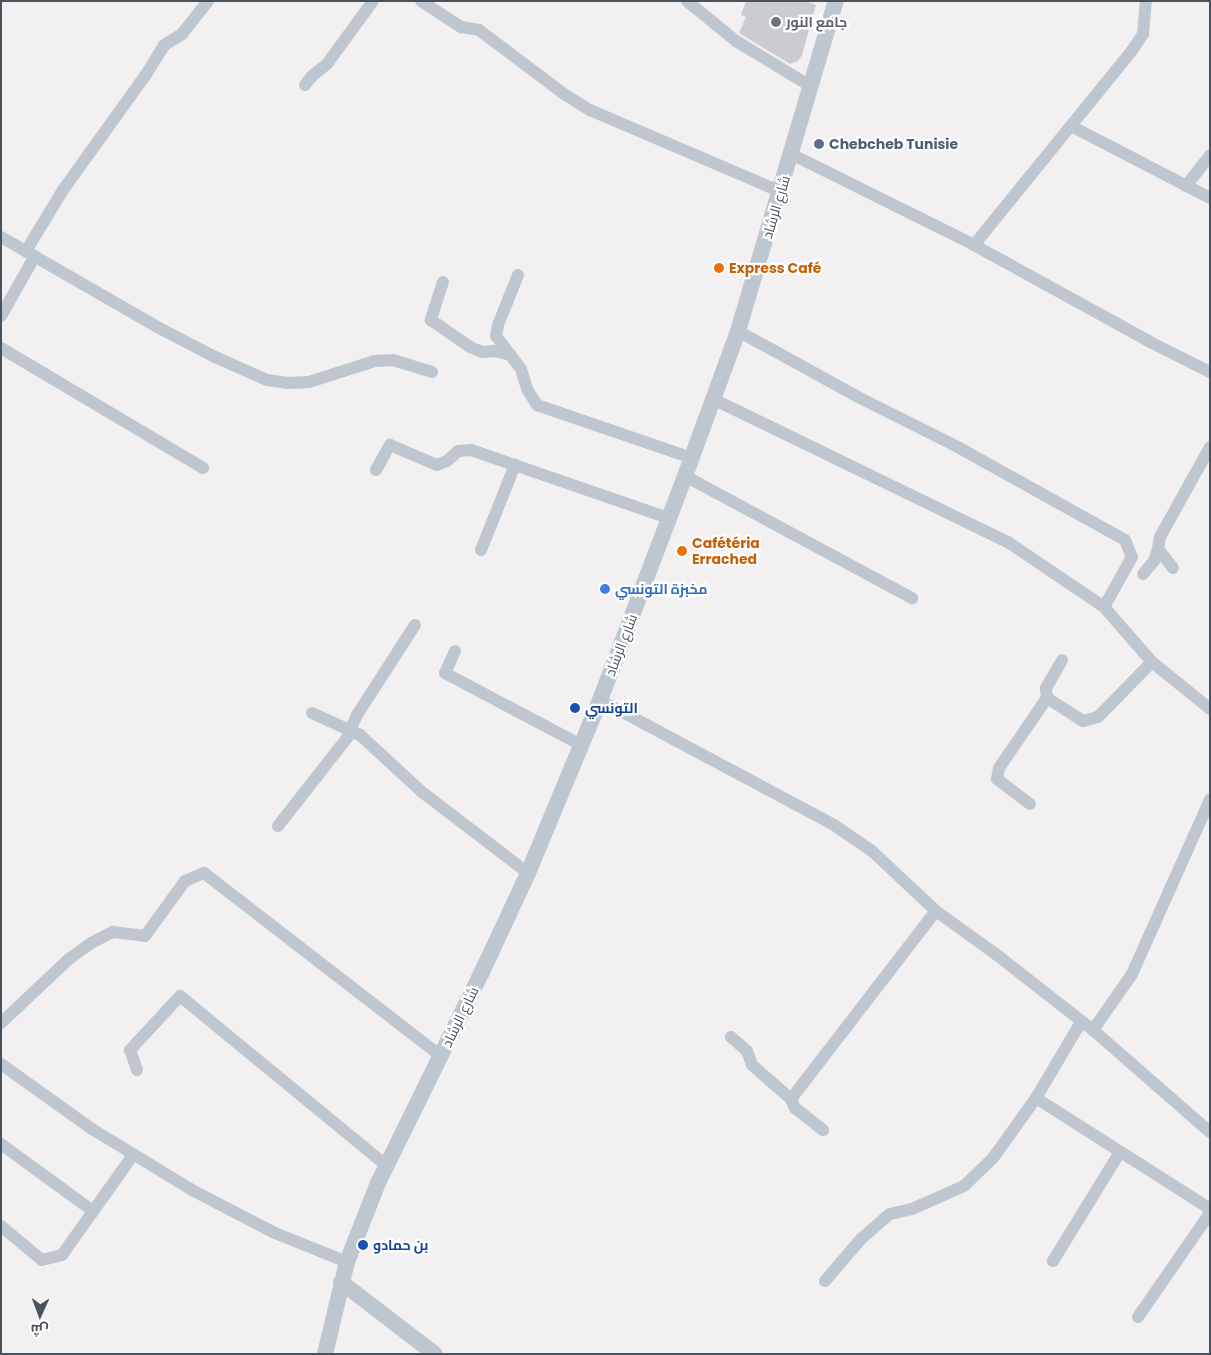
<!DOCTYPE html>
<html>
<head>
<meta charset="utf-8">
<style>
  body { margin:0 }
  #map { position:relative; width:1211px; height:1355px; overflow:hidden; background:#f2f0f0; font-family:Poppins,Cairo,sans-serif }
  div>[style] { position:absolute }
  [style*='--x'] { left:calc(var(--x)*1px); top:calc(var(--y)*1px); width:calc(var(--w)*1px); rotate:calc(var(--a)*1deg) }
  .building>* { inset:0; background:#caccd2 }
  .minor>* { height:12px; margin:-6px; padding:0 6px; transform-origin:6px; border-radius:6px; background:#bec7cf }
  .tertiary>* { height:16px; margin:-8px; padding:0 8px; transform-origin:8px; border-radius:8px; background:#bec7cf }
  .dots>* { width:14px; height:14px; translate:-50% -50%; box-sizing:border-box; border:2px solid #fff; border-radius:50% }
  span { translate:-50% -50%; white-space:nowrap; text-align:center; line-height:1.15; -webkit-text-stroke:4.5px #fff; paint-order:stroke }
  .worship-label { font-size:14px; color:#5b616d; font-weight:700 }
  .left { translate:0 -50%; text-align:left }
  .service-label { font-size:14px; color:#4e5e75; font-weight:700 }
  .street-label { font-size:14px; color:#48535d }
  .food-label { font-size:14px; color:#c56008; font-weight:700 }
  .shop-label { font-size:14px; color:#366cbe; font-weight:700 }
  .transit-label { font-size:14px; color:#164399; font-weight:700 }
  .frame { position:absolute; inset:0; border:2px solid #48535d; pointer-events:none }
  .north { position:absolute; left:15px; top:1290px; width:50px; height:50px; -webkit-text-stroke:4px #fff; paint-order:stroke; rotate:182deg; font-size:14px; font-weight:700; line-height:20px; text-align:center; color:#48535d }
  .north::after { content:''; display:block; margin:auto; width:18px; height:22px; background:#48535d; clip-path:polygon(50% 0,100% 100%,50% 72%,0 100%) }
</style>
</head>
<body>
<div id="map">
  <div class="building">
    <div style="clip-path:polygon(746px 1px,805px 1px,816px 5px,802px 55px,798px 61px,790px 64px,739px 33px,746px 17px,741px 15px)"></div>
  </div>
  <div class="minor">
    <div style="--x:421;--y:1;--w:48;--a:33"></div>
    <div style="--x:461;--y:27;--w:18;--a:9"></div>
    <div style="--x:479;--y:30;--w:106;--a:37"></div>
    <div style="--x:564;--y:94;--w:31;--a:32"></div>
    <div style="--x:590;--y:110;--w:208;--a:23.2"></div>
    <div style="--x:687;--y:1;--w:63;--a:39.2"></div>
    <div style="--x:736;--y:41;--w:89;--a:31.2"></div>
    <div style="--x:305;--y:85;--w:11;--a:-52"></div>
    <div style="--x:312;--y:76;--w:19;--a:-39"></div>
    <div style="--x:327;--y:64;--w:78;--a:-53.9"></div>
    <div style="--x:1071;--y:126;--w:157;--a:27.4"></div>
    <div style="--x:791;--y:154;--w:204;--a:26.4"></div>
    <div style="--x:974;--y:245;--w:203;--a:28.8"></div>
    <div style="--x:1152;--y:343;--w:65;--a:26.6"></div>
    <div style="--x:1186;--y:186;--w:39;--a:-52"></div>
    <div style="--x:1;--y:237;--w:185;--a:29.9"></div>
    <div style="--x:161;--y:329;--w:61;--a:27.4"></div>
    <div style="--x:215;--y:357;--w:57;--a:23.9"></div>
    <div style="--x:267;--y:380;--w:21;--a:8"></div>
    <div style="--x:288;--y:383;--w:21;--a:-3"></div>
    <div style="--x:309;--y:382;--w:69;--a:-17.7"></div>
    <div style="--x:375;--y:361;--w:18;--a:-3"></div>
    <div style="--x:393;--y:360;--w:41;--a:17.1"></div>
    <div style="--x:974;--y:245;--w:249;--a:-50.9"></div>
    <div style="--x:1131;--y:52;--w:22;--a:-56"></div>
    <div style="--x:1143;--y:34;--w:33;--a:-85"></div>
    <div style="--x:26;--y:251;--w:71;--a:-58.8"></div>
    <div style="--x:63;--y:190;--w:140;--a:-54.3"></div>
    <div style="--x:145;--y:76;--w:36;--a:-58"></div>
    <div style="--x:164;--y:45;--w:21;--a:-31"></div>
    <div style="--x:182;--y:34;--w:42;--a:-51.8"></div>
    <div style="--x:518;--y:275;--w:54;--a:111.8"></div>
    <div style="--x:498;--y:325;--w:11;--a:100"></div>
    <div style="--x:496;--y:336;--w:41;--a:52.9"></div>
    <div style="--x:521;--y:369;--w:21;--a:73"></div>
    <div style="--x:527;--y:389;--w:19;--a:58"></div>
    <div style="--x:537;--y:405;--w:164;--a:18.9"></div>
    <div style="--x:443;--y:282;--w:40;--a:108"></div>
    <div style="--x:431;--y:320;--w:47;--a:34.7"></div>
    <div style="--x:470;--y:347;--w:13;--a:23"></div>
    <div style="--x:482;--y:352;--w:13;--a:-4"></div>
    <div style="--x:495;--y:351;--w:16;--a:14"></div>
    <div style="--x:1;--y:316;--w:69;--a:-60.5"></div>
    <div style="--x:738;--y:331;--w:135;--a:28.8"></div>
    <div style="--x:856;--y:396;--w:112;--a:26.6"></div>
    <div style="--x:956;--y:446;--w:193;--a:29.1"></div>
    <div style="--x:1125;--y:540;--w:18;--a:68"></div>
    <div style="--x:1132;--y:557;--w:57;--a:119.2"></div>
    <div style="--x:1104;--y:607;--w:73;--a:48.9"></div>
    <div style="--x:1152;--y:662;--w:75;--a:39"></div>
    <div style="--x:1;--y:348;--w:235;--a:30.7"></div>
    <div style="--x:713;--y:399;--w:328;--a:25.9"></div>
    <div style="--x:1008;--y:542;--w:116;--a:34.1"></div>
    <div style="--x:376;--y:470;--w:29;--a:-61"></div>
    <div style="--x:390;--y:445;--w:51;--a:23.1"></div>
    <div style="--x:437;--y:465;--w:11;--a:-22"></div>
    <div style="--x:447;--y:461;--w:15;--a:-42"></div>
    <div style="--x:458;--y:451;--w:13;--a:-4"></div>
    <div style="--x:471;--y:450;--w:209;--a:19"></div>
    <div style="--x:685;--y:476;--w:258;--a:28.3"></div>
    <div style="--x:481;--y:550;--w:92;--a:-68.2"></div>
    <div style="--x:1173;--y:568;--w:24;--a:-128"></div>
    <div style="--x:1158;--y:549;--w:12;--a:-81"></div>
    <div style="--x:1160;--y:537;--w:103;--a:-60.9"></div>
    <div style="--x:1143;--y:574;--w:17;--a:-50"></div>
    <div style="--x:1154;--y:561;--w:13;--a:-72"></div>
    <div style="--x:455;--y:651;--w:24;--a:114"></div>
    <div style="--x:445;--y:673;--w:154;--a:27.9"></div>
    <div style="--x:1047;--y:698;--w:10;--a:-96"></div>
    <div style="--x:1046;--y:688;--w:32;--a:-60"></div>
    <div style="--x:600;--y:700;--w:265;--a:28.1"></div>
    <div style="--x:834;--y:825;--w:46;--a:34.4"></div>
    <div style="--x:872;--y:851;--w:88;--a:43.2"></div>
    <div style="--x:936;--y:911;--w:75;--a:35.8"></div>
    <div style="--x:997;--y:955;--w:122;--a:38"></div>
    <div style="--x:1093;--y:1030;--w:155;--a:41.1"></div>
    <div style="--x:312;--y:713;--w:53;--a:24.6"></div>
    <div style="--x:360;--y:735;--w:84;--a:42.6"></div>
    <div style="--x:422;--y:792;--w:133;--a:37.4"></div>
    <div style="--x:1030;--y:804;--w:41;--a:-142.9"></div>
    <div style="--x:997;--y:779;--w:11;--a:-80"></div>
    <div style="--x:999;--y:768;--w:85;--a:-55.6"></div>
    <div style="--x:1047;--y:698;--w:43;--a:32.6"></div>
    <div style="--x:1083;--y:721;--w:16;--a:-15"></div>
    <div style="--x:1098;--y:717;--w:77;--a:-45.5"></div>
    <div style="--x:278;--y:826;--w:112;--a:-51.9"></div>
    <div style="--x:347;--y:738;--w:25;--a:-67"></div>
    <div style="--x:357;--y:715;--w:107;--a:-57.2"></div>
    <div style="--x:1;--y:1023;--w:93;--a:-43.3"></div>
    <div style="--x:69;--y:959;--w:27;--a:-36"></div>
    <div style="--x:91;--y:943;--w:25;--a:-27"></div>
    <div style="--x:113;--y:932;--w:32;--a:7"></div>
    <div style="--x:145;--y:936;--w:68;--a:-54"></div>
    <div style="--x:185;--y:881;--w:21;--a:-23"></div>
    <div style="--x:204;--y:873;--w:299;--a:37.7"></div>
    <div style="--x:1093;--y:1030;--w:68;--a:-55.1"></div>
    <div style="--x:1132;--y:974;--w:191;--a:-65.9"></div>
    <div style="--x:731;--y:1037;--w:21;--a:41"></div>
    <div style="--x:747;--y:1051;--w:15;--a:70"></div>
    <div style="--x:752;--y:1065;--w:52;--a:41.1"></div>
    <div style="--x:791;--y:1099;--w:237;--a:-52.4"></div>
    <div style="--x:1;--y:1064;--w:112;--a:35.5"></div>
    <div style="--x:92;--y:1129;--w:117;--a:31.4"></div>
    <div style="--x:192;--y:1190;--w:93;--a:27.4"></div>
    <div style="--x:275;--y:1233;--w:78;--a:21.9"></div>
    <div style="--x:137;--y:1070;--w:21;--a:-109"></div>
    <div style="--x:130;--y:1050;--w:74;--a:-47.2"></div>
    <div style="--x:180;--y:996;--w:266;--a:39.4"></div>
    <div style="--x:1036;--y:1098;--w:206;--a:32.5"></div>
    <div style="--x:791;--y:1099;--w:10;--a:66"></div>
    <div style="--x:795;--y:1108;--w:36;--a:38"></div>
    <div style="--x:1;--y:1144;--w:114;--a:36.1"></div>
    <div style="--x:1;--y:1226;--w:53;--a:39.7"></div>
    <div style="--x:42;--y:1260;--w:21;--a:-14"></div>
    <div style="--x:62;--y:1255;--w:123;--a:-54.6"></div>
    <div style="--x:1053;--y:1261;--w:128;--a:-58.4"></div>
    <div style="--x:825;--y:1281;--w:55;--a:-49.4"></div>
    <div style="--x:861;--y:1239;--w:38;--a:-41"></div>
    <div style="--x:890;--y:1214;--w:23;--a:-13"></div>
    <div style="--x:912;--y:1209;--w:57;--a:-23.9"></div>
    <div style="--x:964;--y:1186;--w:40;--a:-44"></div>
    <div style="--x:993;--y:1158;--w:74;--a:-54.4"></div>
    <div style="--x:1036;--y:1098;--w:88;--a:-59.4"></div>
    <div style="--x:1138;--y:1317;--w:126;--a:-55.3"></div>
  </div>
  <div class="tertiary">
    <div style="--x:341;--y:1282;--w:118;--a:37.5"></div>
    <div style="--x:325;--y:1354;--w:95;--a:-76.6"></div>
    <div style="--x:347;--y:1262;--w:85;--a:-68.6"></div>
    <div style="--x:378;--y:1183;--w:233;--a:-63.8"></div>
    <div style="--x:481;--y:974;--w:111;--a:-65"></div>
    <div style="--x:528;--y:873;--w:187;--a:-67.4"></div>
    <div style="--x:600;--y:700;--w:240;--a:-69.2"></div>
    <div style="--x:685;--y:476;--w:154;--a:-69.9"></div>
    <div style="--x:738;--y:331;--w:344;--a:-73.5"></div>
  </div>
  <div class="dots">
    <div style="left:776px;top:22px;background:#6b7280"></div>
    <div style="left:819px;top:144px;background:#5c6f8a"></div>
    <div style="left:719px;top:268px;background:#e8710a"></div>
    <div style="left:682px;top:551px;background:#e8710a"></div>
    <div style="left:605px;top:589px;background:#3f7fe0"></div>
    <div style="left:575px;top:708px;background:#1a4fb4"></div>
    <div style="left:363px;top:1245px;background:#1a4fb4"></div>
  </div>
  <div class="worship-label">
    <span class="left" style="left:786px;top:22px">جامع النور</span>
  </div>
  <div class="service-label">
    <span class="left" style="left:829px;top:144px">Chebcheb Tunisie</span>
  </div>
  <div class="street-label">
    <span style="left:776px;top:207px;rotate:-73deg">شارع الرشاد</span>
    <span style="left:621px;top:645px;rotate:-69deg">شارع الرشاد</span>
    <span style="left:460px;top:1017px;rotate:-64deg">شارع الرشاد</span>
  </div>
  <div class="food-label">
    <span class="left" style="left:729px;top:268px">Express Café</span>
    <span class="left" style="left:692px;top:551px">Cafétéria<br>Errached</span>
  </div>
  <div class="shop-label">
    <span class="left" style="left:615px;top:589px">مخبزة التونسي</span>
  </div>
  <div class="transit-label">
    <span class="left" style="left:585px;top:708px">التونسي</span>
    <span class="left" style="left:373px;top:1245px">بن حمادو</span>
  </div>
  <div class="frame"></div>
  <div class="north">ش</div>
</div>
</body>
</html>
